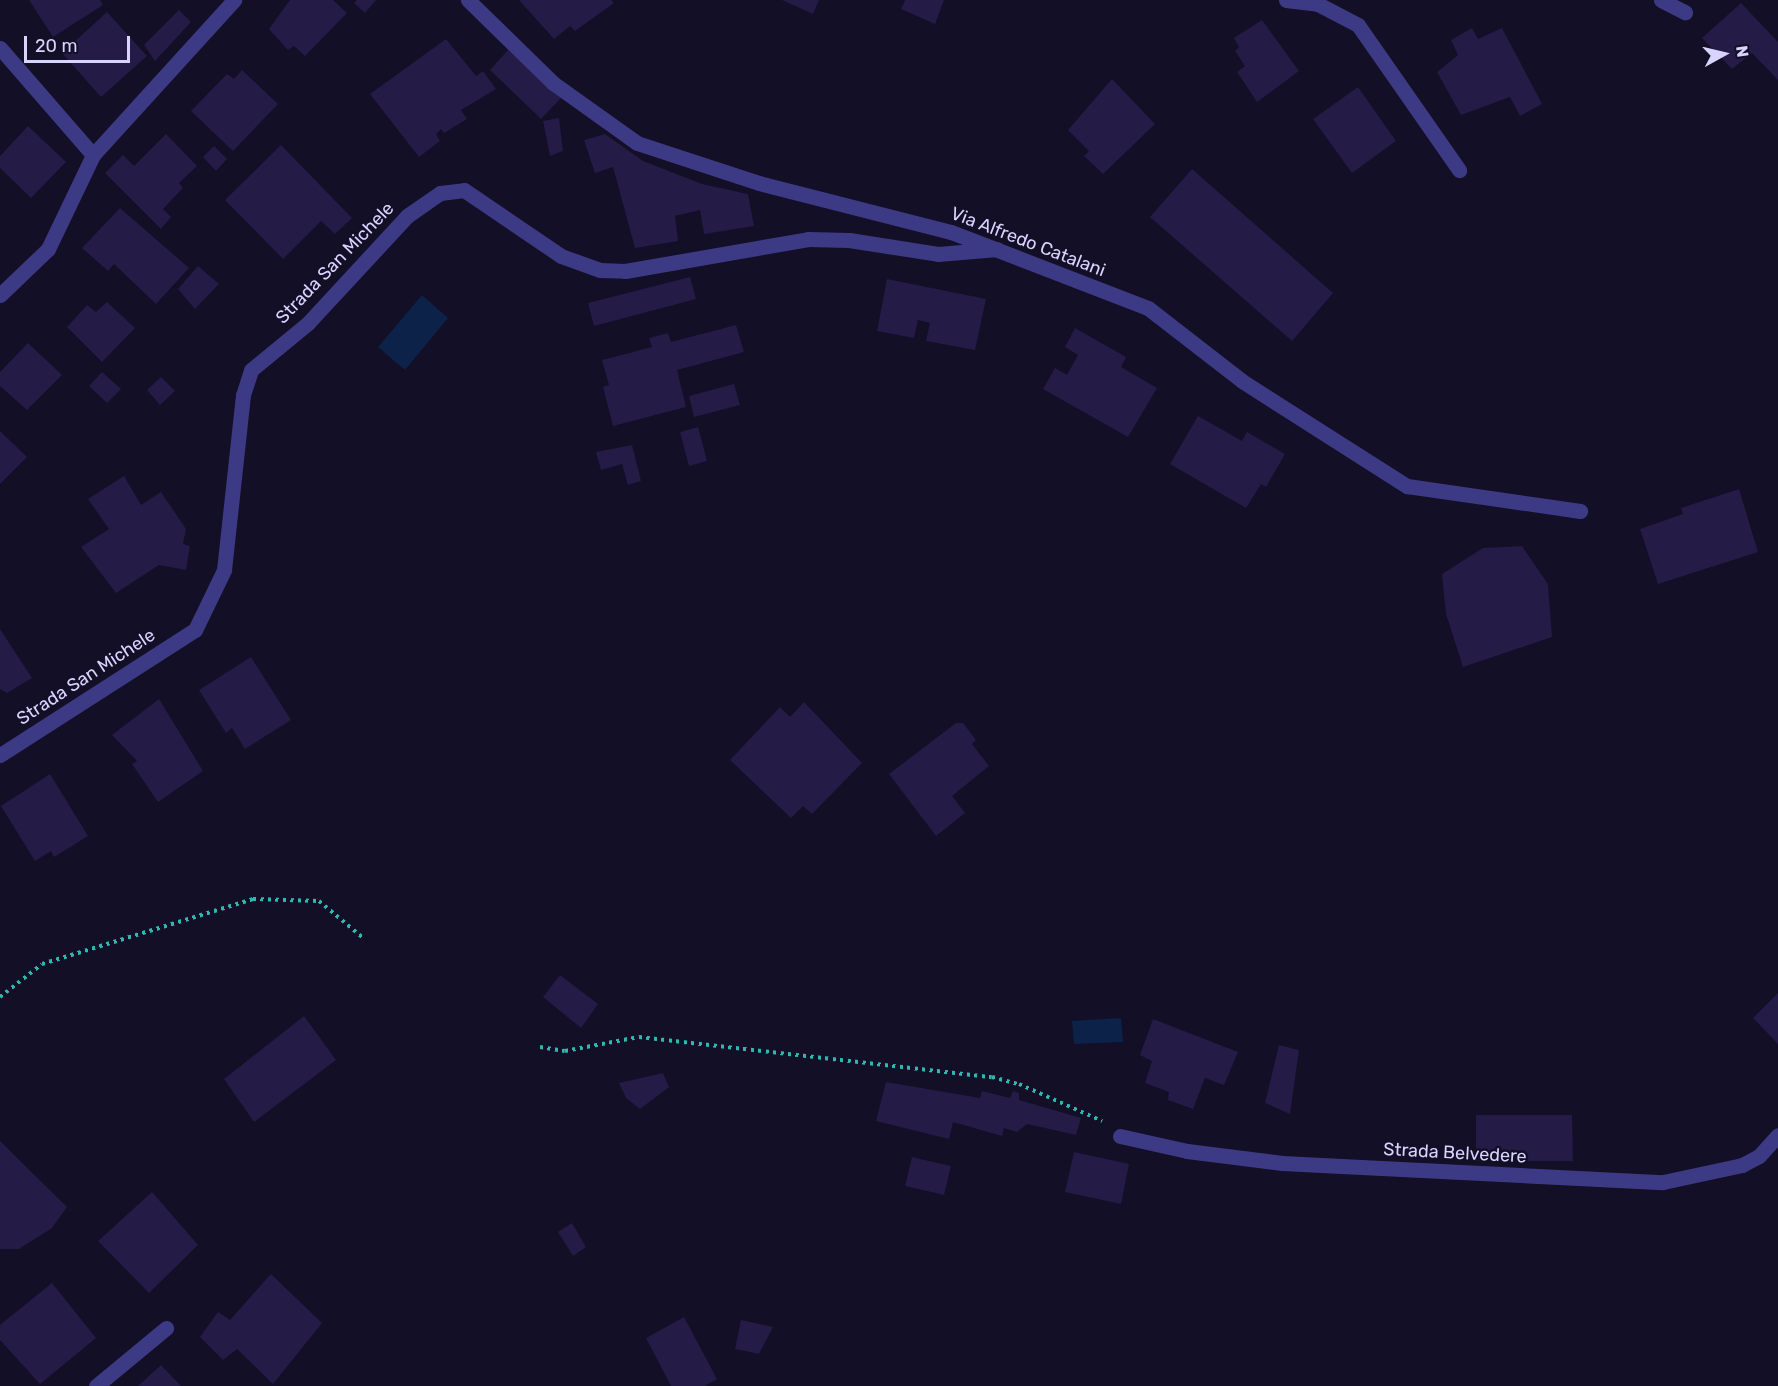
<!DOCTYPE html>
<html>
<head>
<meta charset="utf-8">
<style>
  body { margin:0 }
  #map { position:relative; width:1778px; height:1386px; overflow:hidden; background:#130f26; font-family:Rubik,sans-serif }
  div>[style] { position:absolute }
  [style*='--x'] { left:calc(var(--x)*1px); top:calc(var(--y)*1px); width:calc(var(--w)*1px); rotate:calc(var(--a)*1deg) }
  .water>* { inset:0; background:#0c2248 }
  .building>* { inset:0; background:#241b47 }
  .path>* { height:4px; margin-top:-2px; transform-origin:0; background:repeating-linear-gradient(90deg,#2fb8b0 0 3px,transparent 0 7.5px) }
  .service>* { height:15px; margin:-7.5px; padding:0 7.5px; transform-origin:7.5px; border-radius:7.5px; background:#3d3a85 }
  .minor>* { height:15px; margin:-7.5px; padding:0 7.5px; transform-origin:7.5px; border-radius:7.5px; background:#3d3a85 }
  span { translate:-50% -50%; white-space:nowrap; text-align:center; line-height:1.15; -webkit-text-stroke:5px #130f26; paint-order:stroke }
  .street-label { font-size:18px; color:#d9d4ff }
  .north { position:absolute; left:1694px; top:24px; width:60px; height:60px; -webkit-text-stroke:4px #130f26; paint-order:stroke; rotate:82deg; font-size:16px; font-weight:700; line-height:24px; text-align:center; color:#d9d4ff }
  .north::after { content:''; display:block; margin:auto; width:21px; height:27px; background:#d9d4ff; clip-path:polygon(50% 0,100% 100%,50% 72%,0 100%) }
  .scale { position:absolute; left:24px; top:36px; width:106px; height:27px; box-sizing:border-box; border:3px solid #d9d4ff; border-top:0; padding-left:8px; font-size:18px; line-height:21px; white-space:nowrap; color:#d9d4ff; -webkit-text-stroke:4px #130f26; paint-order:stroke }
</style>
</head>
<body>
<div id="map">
  <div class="water">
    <div style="clip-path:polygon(422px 295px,448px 318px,405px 370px,378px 347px)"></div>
    <div style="clip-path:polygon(1121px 1018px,1123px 1042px,1074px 1044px,1072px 1021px)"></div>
  </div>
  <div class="building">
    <div style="clip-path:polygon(29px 0,100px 0,103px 5px,53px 37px)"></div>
    <div style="clip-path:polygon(290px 0,333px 0,347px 13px,305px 56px,294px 46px,288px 50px,269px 29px)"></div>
    <div style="clip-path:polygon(357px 0,376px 0,365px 13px,354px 3px)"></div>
    <div style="clip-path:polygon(519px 0,611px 0,614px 3px,575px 31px,570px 26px,554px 39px)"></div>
    <div style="clip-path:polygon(782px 0,819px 0,813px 14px)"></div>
    <div style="clip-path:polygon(905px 0,944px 0,935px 24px,901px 9px)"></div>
    <div style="clip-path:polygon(1741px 3px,1778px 42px,1778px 80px,1752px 53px,1732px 69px,1702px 38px)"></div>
    <div style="clip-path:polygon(179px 10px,191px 22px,155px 61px,144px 45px)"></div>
    <div style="clip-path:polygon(107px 12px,147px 56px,101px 97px,62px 53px)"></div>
    <div style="clip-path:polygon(1262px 20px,1299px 71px,1257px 102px,1237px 72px,1245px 66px,1235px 51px,1239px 47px,1234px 38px)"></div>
    <div style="clip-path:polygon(1472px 28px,1478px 39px,1502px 28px,1542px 104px,1520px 116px,1510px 97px,1461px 115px,1437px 72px,1458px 55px,1451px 40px)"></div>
    <div style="clip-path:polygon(446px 39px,476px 76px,483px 71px,496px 89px,461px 110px,467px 119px,444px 133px,441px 129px,436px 134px,440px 141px,419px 157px,370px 94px)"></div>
    <div style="clip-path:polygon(508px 50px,562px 97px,541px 119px,490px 70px)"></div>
    <div style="clip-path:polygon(242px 70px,278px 104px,233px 151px,191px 111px,227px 74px,234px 79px)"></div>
    <div style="clip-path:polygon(1112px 79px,1155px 124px,1103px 174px,1084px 156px,1089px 151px,1068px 130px)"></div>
    <div style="clip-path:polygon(1358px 87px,1396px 141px,1352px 173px,1313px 119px)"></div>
    <div style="clip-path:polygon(559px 118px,563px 151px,550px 156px,543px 121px)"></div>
    <div style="clip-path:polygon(28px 126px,66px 162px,31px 198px,0 168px,0 156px)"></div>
    <div style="clip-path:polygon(166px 134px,197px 166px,179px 183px,183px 188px,163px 209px,171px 217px,161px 229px,105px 173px,123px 155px,134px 166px)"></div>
    <div style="clip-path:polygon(605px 134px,643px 161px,702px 184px,748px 194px,754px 226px,704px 234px,700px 210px,675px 216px,678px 241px,635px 248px,613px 167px,595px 173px,584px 140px)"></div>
    <div style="clip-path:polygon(281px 145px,352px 218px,335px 234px,321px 221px,283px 259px,225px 200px)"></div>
    <div style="clip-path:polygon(214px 146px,227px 159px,216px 171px,203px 157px)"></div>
    <div style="clip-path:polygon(1192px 169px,1333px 293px,1292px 341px,1150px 217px)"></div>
    <div style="clip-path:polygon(120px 208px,189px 268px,156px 304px,114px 264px,108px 271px,82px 248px)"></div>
    <div style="clip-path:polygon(198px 266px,219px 284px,195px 309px,178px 289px)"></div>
    <div style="clip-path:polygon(690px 277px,696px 299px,594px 326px,588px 303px)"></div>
    <div style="clip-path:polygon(887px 279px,986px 299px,975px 350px,926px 341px,930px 323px,918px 320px,914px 338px,877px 331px)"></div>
    <div style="clip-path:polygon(107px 302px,135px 328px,102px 362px,67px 327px,87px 305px,96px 312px)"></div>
    <div style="clip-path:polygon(736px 325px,744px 352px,677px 370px,686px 407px,613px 426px,603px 387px,609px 385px,602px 360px,652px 347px,649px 338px,668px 333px,671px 342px)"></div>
    <div style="clip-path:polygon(1075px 328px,1126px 357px,1121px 367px,1157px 388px,1128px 437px,1043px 389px,1055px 368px,1067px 375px,1078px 355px,1065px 347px)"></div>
    <div style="clip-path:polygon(28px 343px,62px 375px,27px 410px,0 386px,0 372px)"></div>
    <div style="clip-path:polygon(102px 372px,121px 389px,107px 403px,89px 386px)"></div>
    <div style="clip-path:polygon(161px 377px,175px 391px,160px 405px,147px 390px)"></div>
    <div style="clip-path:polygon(734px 384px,740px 405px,694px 417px,689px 396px)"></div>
    <div style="clip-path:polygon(1198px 416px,1242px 441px,1247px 432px,1285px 454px,1266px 487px,1261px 484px,1246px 508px,1170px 464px)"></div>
    <div style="clip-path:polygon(698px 427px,707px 461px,689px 466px,680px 432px)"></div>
    <div style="clip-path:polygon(0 431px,27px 457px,0 484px)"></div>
    <div style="clip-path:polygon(632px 445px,641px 481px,628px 485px,622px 464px,601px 470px,596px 452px)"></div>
    <div style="clip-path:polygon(124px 476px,141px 505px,161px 492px,186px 529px,183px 544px,190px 546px,186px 570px,159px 565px,116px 593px,81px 547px,109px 529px,88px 499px)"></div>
    <div style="clip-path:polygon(1739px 489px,1758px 552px,1658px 584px,1640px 529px,1683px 514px,1681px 508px)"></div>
    <div style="clip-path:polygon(1522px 546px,1548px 584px,1552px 637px,1463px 667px,1446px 614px,1442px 574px,1483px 548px)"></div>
    <div style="clip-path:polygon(0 629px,32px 678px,7px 693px,0 689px)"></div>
    <div style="clip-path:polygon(251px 657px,291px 720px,245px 749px,232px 728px,226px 733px,199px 690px)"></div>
    <div style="clip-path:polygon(159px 699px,203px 771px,158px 802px,132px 764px,137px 761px,112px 735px)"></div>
    <div style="clip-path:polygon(804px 702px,862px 763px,812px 814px,803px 806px,791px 818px,730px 760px,780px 707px,790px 717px)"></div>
    <div style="clip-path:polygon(956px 723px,963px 723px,976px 740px,972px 744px,989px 766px,952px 796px,965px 813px,936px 836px,889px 774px)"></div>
    <div style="clip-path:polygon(50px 774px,88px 836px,54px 857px,51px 851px,35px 861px,1px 806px)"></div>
    <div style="clip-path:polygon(560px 975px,598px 1004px,581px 1028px,543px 997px)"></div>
    <div style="clip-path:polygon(1778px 993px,1778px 1044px,1753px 1018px)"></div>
    <div style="clip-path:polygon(304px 1016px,336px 1060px,254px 1122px,224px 1079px)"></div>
    <div style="clip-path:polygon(1153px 1019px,1238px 1052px,1224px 1085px,1205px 1078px,1193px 1109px,1168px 1100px,1169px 1092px,1145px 1083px,1152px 1061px,1140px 1055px)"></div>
    <div style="clip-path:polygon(1279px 1045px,1299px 1050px,1290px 1114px,1265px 1103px)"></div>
    <div style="clip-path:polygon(663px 1073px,669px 1087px,640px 1109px,626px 1098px,619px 1083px)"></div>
    <div style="clip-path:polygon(886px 1082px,980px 1098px,982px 1091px,1010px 1098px,1013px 1091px,1019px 1093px,1019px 1100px,1081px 1118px,1076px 1135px,1027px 1124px,1017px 1132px,1004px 1128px,1002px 1136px,953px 1122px,949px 1139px,876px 1121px)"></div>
    <div style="clip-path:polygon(1476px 1115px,1572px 1115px,1573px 1161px,1476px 1161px)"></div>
    <div style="clip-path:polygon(0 1141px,67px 1207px,52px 1228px,19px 1249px,0 1249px)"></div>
    <div style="clip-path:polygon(1074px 1152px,1129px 1164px,1121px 1204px,1065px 1192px)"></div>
    <div style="clip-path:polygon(912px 1157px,951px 1166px,944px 1195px,905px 1186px)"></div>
    <div style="clip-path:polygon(152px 1192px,198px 1245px,149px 1293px,98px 1241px)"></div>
    <div style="clip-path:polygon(572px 1223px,586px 1247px,573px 1256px,558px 1232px)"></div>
    <div style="clip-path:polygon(271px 1274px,322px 1323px,273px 1384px,237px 1349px,223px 1360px,200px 1337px,218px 1312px,230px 1320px)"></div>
    <div style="clip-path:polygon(52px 1283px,96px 1338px,40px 1384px,0 1340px,0 1325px)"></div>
    <div style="clip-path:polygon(684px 1317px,717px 1379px,705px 1386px,671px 1386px,646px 1338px)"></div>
    <div style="clip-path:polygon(741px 1320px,773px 1327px,759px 1354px,735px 1349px)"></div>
    <div style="clip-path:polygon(161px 1365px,181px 1386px,138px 1386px)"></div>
  </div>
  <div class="path">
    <div style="--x:0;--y:997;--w:53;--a:-38.2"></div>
    <div style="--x:42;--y:964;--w:221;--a:-17.1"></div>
    <div style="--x:253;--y:899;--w:66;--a:1.7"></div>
    <div style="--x:319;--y:901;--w:56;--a:39.9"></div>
    <div style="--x:540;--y:1047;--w:25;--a:9"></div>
    <div style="--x:565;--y:1051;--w:75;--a:-10.7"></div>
    <div style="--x:639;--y:1037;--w:355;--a:6.5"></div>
    <div style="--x:992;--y:1077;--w:28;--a:15"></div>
    <div style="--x:1019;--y:1084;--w:91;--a:24"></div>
  </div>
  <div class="service">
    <div style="--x:1661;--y:0;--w:27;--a:27"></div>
    <div style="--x:96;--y:1386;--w:91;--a:-39.6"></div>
  </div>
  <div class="minor">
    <div style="--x:468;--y:0;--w:119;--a:44.3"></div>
    <div style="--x:553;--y:83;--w:103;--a:35.5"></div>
    <div style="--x:637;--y:143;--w:128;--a:18.2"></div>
    <div style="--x:759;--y:183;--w:198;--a:14.3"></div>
    <div style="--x:951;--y:232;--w:211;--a:21.1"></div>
    <div style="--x:1148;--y:308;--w:119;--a:37.8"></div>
    <div style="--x:1242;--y:381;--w:196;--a:32.5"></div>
    <div style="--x:1407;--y:486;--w:175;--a:8.2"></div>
    <div style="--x:1286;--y:0;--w:32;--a:7"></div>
    <div style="--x:1318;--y:4;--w:45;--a:27.7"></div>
    <div style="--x:1358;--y:25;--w:177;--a:55.1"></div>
    <div style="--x:0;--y:48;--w:142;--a:49"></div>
    <div style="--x:0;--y:295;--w:66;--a:-43.8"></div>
    <div style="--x:48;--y:249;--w:104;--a:-64.4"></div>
    <div style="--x:93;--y:155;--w:210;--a:-47.7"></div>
    <div style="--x:0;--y:755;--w:232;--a:-32.7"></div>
    <div style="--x:195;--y:630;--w:67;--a:-64.2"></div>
    <div style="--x:224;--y:570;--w:176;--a:-83.8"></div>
    <div style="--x:243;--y:395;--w:26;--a:-72"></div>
    <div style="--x:251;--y:370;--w:74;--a:-39.5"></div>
    <div style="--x:308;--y:323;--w:146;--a:-47.2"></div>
    <div style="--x:407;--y:216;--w:40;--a:-34.9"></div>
    <div style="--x:440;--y:193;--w:24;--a:-7"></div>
    <div style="--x:464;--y:190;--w:117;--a:34.2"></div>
    <div style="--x:561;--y:256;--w:41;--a:19.7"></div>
    <div style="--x:600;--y:270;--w:25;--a:2"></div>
    <div style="--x:625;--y:271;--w:186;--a:-9.9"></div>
    <div style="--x:808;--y:239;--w:41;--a:1.4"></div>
    <div style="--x:849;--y:240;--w:90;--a:8.9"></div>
    <div style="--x:938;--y:254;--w:59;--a:-4.8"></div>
    <div style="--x:1120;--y:1136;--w:69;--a:12.6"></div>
    <div style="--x:1187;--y:1151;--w:96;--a:7.2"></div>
    <div style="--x:1282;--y:1163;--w:381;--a:2.9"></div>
    <div style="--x:1663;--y:1182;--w:81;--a:-12.1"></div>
    <div style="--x:1742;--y:1165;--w:19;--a:-28"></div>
    <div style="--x:1759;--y:1156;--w:28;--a:-48"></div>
  </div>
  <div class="street-label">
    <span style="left:1028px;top:242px;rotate:21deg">Via Alfredo Catalani</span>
    <span style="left:335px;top:263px;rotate:-46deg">Strada San Michele</span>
    <span style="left:86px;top:677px;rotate:-33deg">Strada San Michele</span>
    <span style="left:1455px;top:1153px;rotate:3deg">Strada Belvedere</span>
  </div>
  <div class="north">N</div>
  <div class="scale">20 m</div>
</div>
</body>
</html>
